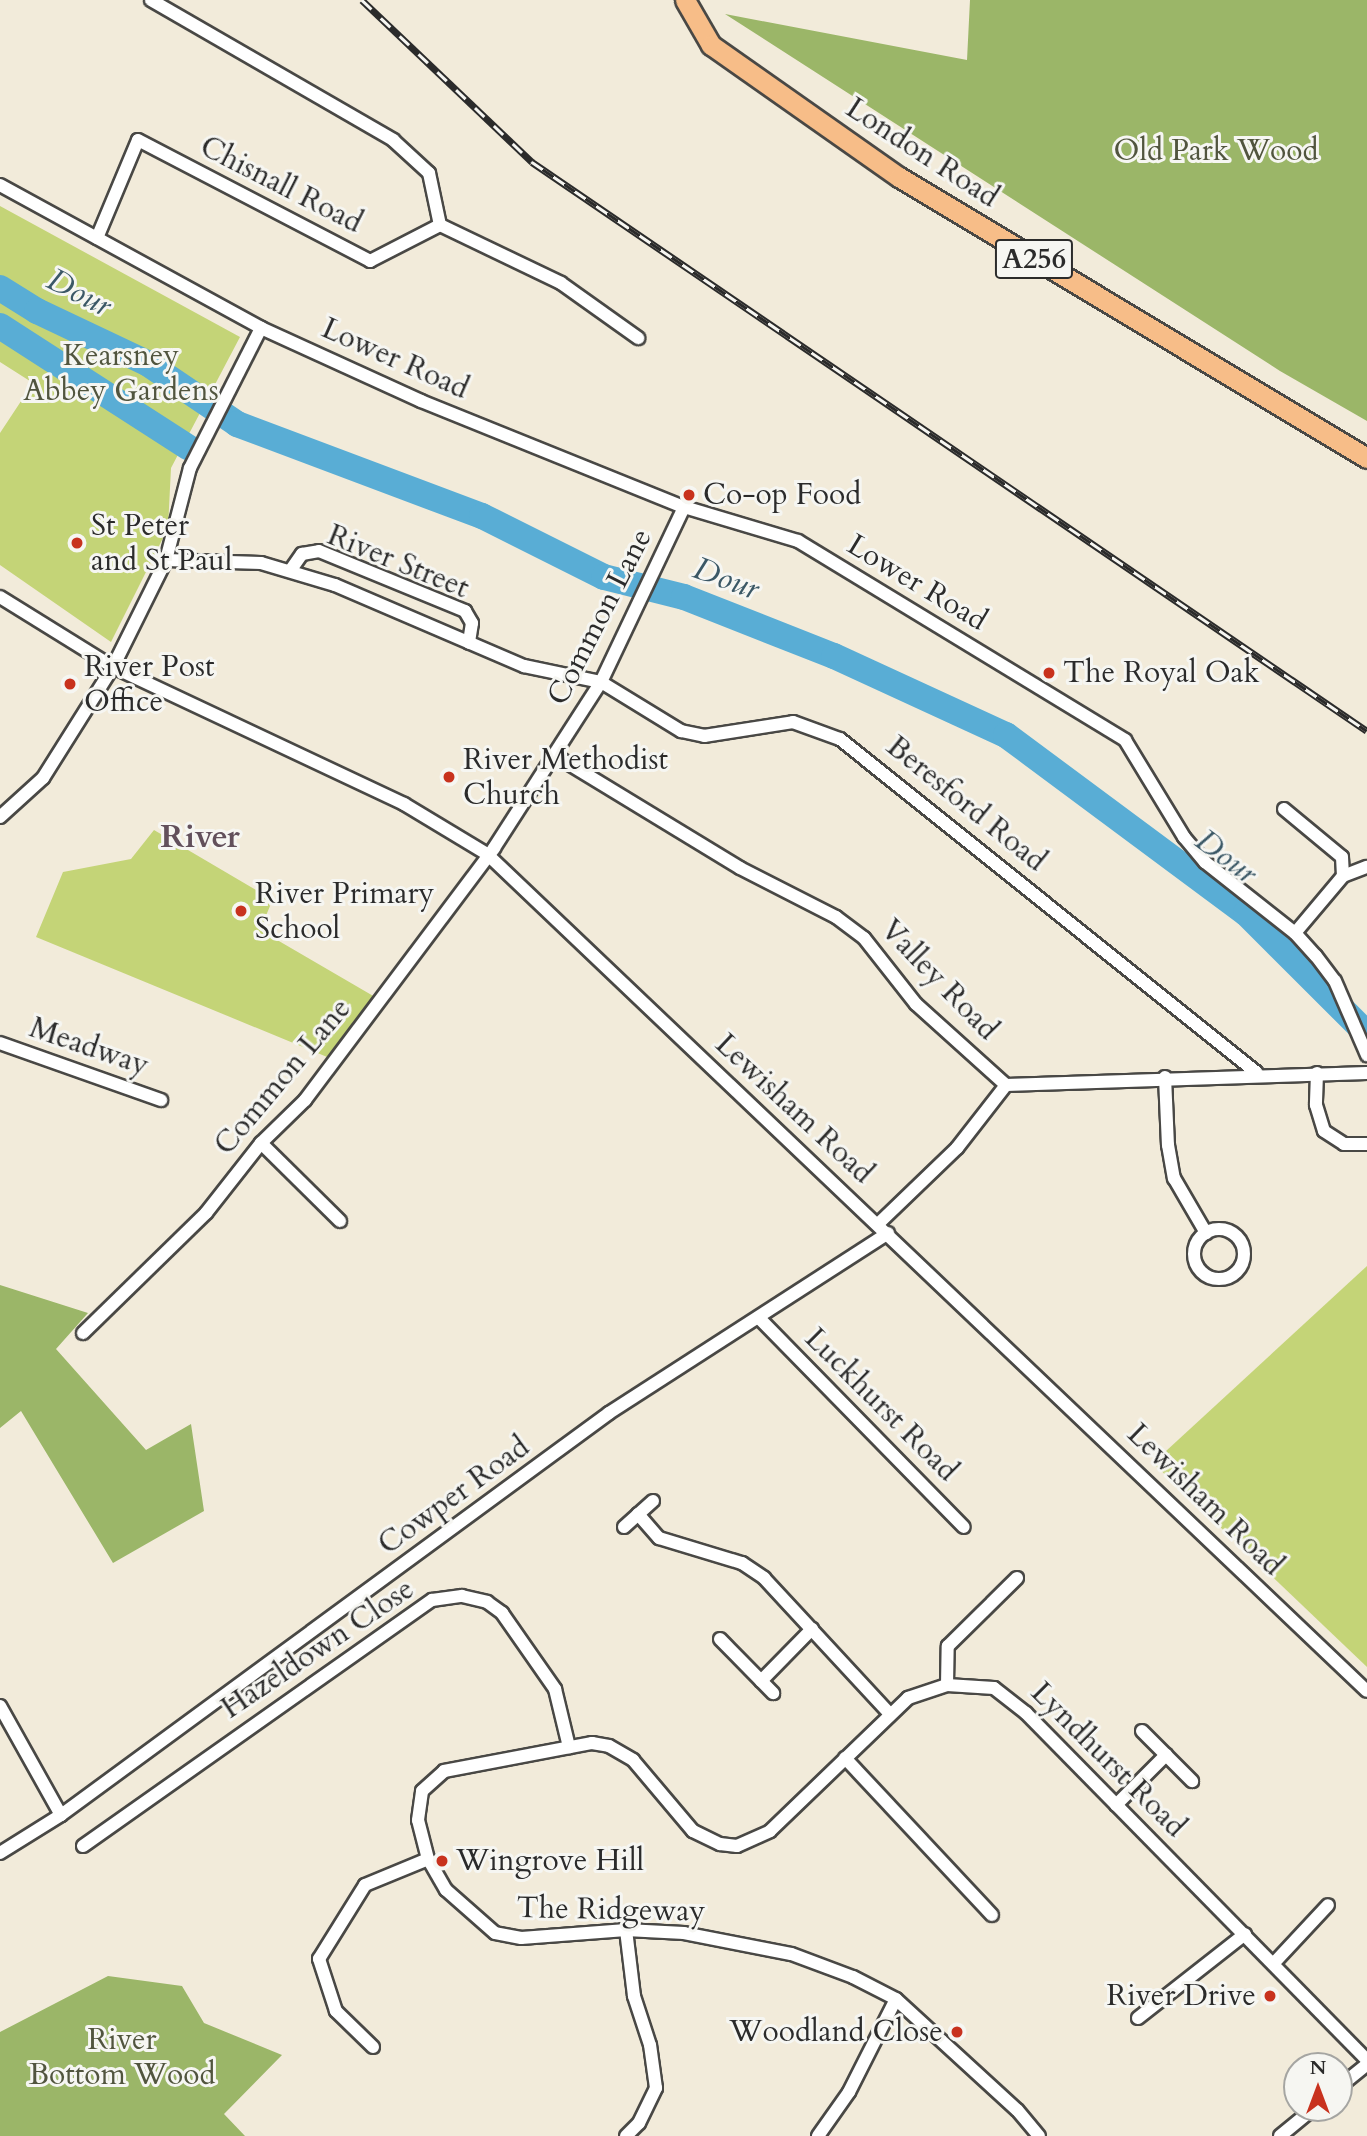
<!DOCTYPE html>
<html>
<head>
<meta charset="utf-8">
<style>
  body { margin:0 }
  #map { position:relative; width:1367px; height:2136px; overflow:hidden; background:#f2ebda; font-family:Cardo,serif }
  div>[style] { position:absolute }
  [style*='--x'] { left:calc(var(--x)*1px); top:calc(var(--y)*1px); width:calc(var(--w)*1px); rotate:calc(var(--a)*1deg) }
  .green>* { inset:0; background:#c4d477 }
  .forest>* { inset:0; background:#9bb668 }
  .river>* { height:26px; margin:-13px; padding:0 13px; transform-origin:13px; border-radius:13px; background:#59add5 }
  .roads { filter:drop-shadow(2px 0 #494845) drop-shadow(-2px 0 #494845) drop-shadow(0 2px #494845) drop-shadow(0 -2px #494845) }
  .minor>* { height:12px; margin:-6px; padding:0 6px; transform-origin:6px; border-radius:6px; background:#fff }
  .minor>.ring { margin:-6px; padding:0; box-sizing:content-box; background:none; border:12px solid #fff; border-radius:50% }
  .primary>* { height:19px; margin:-9.5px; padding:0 9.5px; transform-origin:9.5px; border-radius:9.5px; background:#f7bd88 }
  .rail>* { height:7px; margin-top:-3.5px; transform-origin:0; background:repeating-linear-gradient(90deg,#f6f6f2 0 13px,#2b2b2b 0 26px); box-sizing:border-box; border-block:2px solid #2b2b2b }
  .dots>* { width:19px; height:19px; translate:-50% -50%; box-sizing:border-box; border:4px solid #f6f6f2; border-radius:50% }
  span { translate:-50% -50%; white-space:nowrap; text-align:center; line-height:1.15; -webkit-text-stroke:6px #f6f6f2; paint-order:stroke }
  .shield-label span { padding:2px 5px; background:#f6f6f2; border:2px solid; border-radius:5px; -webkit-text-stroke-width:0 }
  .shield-label { font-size:28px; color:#2b2b2b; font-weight:700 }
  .park-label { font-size:30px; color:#51553e }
  .street-label { font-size:30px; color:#2b2b2b }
  .poi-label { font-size:30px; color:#2b2b2b }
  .left { translate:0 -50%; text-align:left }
  .right { translate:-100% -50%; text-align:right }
  .water-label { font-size:32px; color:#3b5866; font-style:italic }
  .quarter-label { font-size:33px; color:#62505b; font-weight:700 }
  .north { position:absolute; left:1283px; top:2052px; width:70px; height:70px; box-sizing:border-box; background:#f6f6f2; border:2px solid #a5a5a2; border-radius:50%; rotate:0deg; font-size:19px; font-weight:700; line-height:28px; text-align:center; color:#2b2b2b }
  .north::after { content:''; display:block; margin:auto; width:24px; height:32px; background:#c8321e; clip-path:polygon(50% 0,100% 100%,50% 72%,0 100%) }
</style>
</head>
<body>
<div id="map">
  <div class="green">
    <div style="clip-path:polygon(0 206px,240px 337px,171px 468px,168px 528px,111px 642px,0 565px,0 433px,33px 383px,0 362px)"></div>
    <div style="clip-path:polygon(154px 830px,263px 894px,270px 906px,260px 930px,375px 997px,332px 1059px,36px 937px,63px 872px,131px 859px)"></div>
    <div style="clip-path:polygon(1367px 1266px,1367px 1667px,1153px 1463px)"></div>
  </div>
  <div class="forest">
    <div style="clip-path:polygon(970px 0,1367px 0,1367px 421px,1280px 371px,725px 14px,967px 60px)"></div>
    <div style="clip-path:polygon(0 1285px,88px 1313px,56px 1349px,146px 1450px,191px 1424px,204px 1511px,113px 1563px,21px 1411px,0 1428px)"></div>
    <div style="clip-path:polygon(108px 1976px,182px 1986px,204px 2023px,282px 2055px,224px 2114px,245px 2136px,0 2136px,0 2032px)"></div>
  </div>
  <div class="river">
    <div style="--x:0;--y:288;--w:44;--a:31.9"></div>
    <div style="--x:37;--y:311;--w:122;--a:25.3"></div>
    <div style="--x:147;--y:363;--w:109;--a:34.1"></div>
    <div style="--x:237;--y:424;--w:262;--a:20.6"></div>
    <div style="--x:482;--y:516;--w:136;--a:26.6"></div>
    <div style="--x:604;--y:577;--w:82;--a:14"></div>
    <div style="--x:684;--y:597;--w:161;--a:21.5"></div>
    <div style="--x:834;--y:656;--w:189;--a:24.7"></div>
    <div style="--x:1006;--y:735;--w:299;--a:36.6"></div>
    <div style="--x:1246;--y:913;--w:171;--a:45"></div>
    <div style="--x:0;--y:326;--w:224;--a:32.8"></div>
  </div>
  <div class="roads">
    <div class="minor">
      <div style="--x:151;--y:0;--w:280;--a:30"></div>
      <div style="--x:393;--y:140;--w:49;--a:42.5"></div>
      <div style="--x:429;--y:173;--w:53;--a:78.1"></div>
      <div style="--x:0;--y:185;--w:298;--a:28.7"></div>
      <div style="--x:261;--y:328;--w:176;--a:24.5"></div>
      <div style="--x:421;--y:401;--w:284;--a:22"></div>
      <div style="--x:684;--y:507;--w:119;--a:16.6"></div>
      <div style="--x:798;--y:541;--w:383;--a:31.3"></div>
      <div style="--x:1125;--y:740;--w:114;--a:58.7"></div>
      <div style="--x:1184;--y:837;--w:33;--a:50"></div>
      <div style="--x:1205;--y:862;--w:115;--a:38.3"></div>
      <div style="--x:1295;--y:933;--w:31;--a:48"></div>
      <div style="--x:1316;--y:956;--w:31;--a:53"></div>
      <div style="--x:1335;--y:981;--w:81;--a:66.6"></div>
      <div style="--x:97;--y:238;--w:106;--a:-67.3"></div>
      <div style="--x:138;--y:140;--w:262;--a:27.5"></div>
      <div style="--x:370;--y:261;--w:79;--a:-27.2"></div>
      <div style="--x:440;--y:225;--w:134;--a:25.6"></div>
      <div style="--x:561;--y:283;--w:95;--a:35.5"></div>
      <div style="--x:166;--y:560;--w:95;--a:1.8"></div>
      <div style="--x:261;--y:563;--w:77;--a:16.6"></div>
      <div style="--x:335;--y:585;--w:206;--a:23.2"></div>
      <div style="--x:524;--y:666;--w:79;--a:11.7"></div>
      <div style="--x:601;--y:682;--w:94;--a:31.5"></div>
      <div style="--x:681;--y:731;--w:24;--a:12"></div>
      <div style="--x:704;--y:736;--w:90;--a:-8.9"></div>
      <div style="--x:793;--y:722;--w:50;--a:19.9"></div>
      <div style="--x:840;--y:739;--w:534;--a:38.69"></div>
      <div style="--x:290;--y:571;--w:21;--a:-55"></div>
      <div style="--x:302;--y:554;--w:17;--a:-10"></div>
      <div style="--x:319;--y:551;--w:158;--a:22.3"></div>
      <div style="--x:465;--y:611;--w:14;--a:60"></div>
      <div style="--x:472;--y:623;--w:20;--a:99"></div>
      <div style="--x:0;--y:597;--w:133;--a:31.8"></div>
      <div style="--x:113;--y:667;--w:322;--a:25.2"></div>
      <div style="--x:404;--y:804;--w:97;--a:31.1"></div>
      <div style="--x:487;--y:854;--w:1214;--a:43.57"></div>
      <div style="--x:556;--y:756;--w:215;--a:31.3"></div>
      <div style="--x:740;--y:868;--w:108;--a:27"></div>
      <div style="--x:836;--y:917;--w:35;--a:37"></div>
      <div style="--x:864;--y:938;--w:84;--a:51.8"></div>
      <div style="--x:916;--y:1004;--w:121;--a:42"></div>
      <div style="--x:1006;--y:1085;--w:361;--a:-1.9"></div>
      <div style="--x:1284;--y:809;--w:75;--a:39.6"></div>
      <div style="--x:1342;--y:857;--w:19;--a:87"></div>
      <div style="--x:0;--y:817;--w:58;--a:-42.2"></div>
      <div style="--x:43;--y:778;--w:131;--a:-57.8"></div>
      <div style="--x:113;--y:667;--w:119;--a:-63.6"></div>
      <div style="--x:166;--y:560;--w:95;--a:-75.4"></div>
      <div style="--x:190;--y:468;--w:157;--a:-63.1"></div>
      <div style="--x:1295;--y:933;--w:75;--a:-49.9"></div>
      <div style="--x:1343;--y:876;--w:26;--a:-21"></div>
      <div style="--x:0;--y:1043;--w:171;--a:19.5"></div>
      <div style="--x:1317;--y:1073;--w:32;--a:92"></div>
      <div style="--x:1316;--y:1105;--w:27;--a:73"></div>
      <div style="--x:1324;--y:1131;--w:24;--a:33"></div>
      <div style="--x:1344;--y:1144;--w:23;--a:0"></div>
      <div style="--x:1165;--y:1077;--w:68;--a:87.5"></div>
      <div style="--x:1168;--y:1145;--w:34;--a:80"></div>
      <div style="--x:1174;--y:1178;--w:64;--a:59.8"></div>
      <div style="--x:261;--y:1143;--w:111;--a:44.6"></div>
      <div style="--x:878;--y:1224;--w:110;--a:-43.9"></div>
      <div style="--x:957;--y:1148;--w:80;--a:-52.1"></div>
      <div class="ring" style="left:1194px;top:1229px;width:38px;height:38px"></div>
      <div style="--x:760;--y:1319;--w:291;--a:45.6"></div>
      <div style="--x:83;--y:1333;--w:172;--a:-44.3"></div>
      <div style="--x:206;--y:1213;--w:89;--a:-51.8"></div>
      <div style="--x:261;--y:1143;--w:62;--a:-44.3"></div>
      <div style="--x:305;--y:1100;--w:315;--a:-53.1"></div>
      <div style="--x:494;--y:848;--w:197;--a:-57.2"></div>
      <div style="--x:601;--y:682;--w:194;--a:-64.6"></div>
      <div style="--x:638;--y:1514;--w:32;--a:49"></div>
      <div style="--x:659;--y:1538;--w:87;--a:16.8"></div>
      <div style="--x:742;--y:1563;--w:27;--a:34"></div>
      <div style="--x:764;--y:1578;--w:185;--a:47.2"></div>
      <div style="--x:624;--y:1527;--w:39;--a:-42"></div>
      <div style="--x:720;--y:1639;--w:76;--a:45.5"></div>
      <div style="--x:761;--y:1681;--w:73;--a:-45.6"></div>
      <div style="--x:947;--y:1685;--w:39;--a:-89"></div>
      <div style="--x:948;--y:1646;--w:97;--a:-44.6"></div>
      <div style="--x:0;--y:1706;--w:125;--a:60.8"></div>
      <div style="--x:1142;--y:1731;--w:71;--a:45"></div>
      <div style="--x:845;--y:1758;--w:215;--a:46.9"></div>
      <div style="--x:1116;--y:1805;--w:71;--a:-45"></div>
      <div style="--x:83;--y:1846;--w:427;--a:-35.2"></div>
      <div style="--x:432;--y:1600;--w:30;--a:-8"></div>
      <div style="--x:462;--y:1596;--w:26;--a:13"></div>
      <div style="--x:487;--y:1602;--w:19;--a:36"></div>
      <div style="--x:502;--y:1613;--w:93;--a:55.1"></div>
      <div style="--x:555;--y:1689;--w:60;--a:76.4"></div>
      <div style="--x:0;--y:1853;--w:72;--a:-31.9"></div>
      <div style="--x:61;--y:1815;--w:680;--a:-36.26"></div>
      <div style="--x:609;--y:1413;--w:332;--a:-32.8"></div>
      <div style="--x:1274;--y:1963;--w:79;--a:-47"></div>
      <div style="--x:1138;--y:2018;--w:136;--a:-38.1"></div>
      <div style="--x:373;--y:2047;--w:52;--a:-135.8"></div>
      <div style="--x:336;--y:2011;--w:55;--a:-108.1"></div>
      <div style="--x:319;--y:1959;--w:87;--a:-58.1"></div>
      <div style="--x:365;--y:1885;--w:68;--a:-22.4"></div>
      <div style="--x:1339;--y:2087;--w:36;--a:-39"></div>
      <div style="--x:626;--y:2136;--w:18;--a:-45"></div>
      <div style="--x:639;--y:2123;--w:39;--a:-64"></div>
      <div style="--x:656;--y:2088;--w:43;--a:-97.9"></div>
      <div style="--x:650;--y:2045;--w:52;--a:-108.1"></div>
      <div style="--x:634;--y:1996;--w:66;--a:-96.9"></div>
      <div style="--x:818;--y:2136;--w:54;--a:-54.8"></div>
      <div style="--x:849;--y:2092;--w:104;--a:-63.2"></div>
      <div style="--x:1039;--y:2136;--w:34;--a:-130"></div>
      <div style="--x:1017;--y:2110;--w:164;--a:-137.5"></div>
      <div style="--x:896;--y:1999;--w:48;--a:-152.9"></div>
      <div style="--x:853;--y:1977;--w:66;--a:-159.6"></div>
      <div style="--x:791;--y:1954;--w:109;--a:-168.9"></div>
      <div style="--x:684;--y:1933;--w:58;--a:-177"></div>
      <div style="--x:626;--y:1930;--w:105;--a:175.6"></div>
      <div style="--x:521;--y:1938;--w:26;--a:-169"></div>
      <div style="--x:495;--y:1933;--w:65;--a:-138.7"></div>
      <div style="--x:446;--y:1890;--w:36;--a:-120"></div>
      <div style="--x:428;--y:1859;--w:40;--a:-104.4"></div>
      <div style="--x:418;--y:1820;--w:29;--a:-82"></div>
      <div style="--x:422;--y:1791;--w:30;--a:-42"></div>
      <div style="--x:444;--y:1771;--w:151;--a:-10.7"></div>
      <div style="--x:592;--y:1743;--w:17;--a:10"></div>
      <div style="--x:609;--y:1746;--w:28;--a:30"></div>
      <div style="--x:633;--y:1760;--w:93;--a:49.8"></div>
      <div style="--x:693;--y:1831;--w:30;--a:26"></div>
      <div style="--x:720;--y:1844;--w:17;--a:7"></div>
      <div style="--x:737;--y:1846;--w:36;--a:-24"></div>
      <div style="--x:770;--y:1831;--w:192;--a:-43.9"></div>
      <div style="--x:908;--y:1698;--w:41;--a:-18.4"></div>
      <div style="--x:947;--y:1685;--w:47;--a:3.7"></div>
      <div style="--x:994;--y:1688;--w:41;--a:38"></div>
      <div style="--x:1026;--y:1713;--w:487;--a:45.5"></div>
      <div style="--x:1280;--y:2136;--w:44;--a:-39.5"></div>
    </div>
    <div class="primary">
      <div style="--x:685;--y:0;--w:52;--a:60"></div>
      <div style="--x:711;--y:45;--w:230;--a:35.1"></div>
      <div style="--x:899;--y:177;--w:546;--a:30.98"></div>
    </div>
  </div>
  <div class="rail">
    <div style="--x:362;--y:0;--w:235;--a:43.6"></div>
    <div style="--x:532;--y:162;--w:1010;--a:34.27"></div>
  </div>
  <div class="dots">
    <div style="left:689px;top:495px;background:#c8321e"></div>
    <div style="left:77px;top:543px;background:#c8321e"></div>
    <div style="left:1049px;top:673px;background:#c8321e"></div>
    <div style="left:70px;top:684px;background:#c8321e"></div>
    <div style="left:449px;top:777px;background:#c8321e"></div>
    <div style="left:241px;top:911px;background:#c8321e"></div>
    <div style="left:442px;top:1861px;background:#c8321e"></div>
    <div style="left:1270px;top:1996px;background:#c8321e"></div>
    <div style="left:957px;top:2032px;background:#c8321e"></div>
  </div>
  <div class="shield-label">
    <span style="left:1034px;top:259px">A256</span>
  </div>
  <div class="park-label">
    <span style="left:1216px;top:151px">Old Park Wood</span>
    <span style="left:121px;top:373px">Kearsney<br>Abbey Gardens</span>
    <span style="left:122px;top:2057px">River<br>Bottom Wood</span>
  </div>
  <div class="street-label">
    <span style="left:922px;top:153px;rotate:33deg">London Road</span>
    <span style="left:281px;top:185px;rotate:27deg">Chisnall Road</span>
    <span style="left:395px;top:359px;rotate:24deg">Lower Road</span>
    <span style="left:398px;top:562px;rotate:22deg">River Street</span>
    <span style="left:917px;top:583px;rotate:31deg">Lower Road</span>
    <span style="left:600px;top:617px;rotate:-63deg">Common Lane</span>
    <span style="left:966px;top:804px;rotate:39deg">Beresford Road</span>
    <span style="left:939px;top:980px;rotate:46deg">Valley Road</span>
    <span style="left:89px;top:1047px;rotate:19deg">Meadway</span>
    <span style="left:283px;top:1077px;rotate:-50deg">Common Lane</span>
    <span style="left:794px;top:1109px;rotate:43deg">Lewisham Road</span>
    <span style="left:881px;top:1405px;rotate:45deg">Luckhurst Road</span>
    <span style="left:454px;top:1496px;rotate:-36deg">Cowper Road</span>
    <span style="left:1205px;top:1500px;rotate:44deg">Lewisham Road</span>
    <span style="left:318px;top:1649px;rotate:-34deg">Hazeldown Close</span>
    <span style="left:1108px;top:1760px;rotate:45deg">Lyndhurst Road</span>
    <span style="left:611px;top:1910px;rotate:1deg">The Ridgeway</span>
  </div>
  <div class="poi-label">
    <span class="left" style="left:703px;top:495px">Co-op Food</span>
    <span class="left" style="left:91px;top:543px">St Peter<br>and St Paul</span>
    <span class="left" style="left:84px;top:684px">River Post<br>Office</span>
    <span class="left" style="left:1063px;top:673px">The Royal Oak</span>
    <span class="left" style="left:463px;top:777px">River Methodist<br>Church</span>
    <span class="left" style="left:255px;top:911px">River Primary<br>School</span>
    <span class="left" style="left:456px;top:1861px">Wingrove Hill</span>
    <span class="right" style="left:1256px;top:1996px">River Drive</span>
    <span class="right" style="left:943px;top:2032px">Woodland Close</span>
  </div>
  <div class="water-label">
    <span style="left:79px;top:293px;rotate:27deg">Dour</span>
    <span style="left:726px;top:579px;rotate:20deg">Dour</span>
    <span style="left:1226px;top:857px;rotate:37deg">Dour</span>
  </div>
  <div class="quarter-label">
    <span style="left:200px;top:837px">River</span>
  </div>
  <div class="north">N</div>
</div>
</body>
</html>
